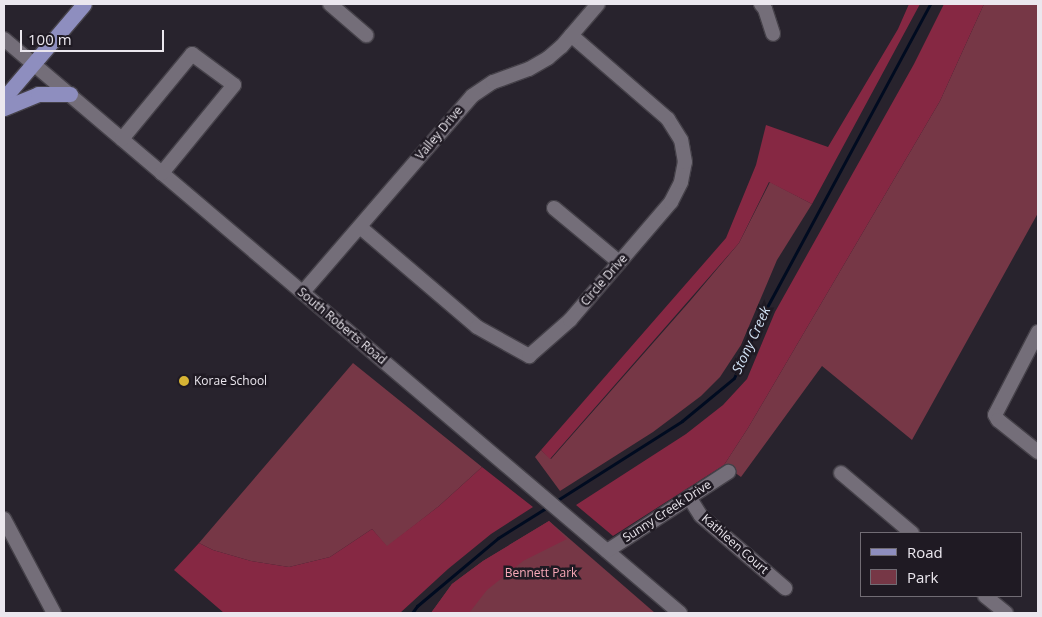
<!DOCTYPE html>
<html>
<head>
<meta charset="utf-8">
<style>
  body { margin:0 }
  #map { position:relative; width:1042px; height:617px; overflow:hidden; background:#28232d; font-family:"Open Sans",sans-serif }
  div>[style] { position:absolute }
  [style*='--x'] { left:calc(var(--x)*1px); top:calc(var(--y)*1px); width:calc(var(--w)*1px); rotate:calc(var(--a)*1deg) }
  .green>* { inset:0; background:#763746 }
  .forest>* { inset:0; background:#862843 }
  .stream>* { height:3px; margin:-1.5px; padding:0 1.5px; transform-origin:1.5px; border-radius:1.5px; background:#000b20 }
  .roads { filter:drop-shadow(1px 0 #454149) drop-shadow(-1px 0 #454149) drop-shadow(0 1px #454149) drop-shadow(0 -1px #454149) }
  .minor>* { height:14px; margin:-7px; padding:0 7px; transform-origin:7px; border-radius:7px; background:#746e79 }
  .major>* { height:15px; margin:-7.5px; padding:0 7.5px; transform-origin:7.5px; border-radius:7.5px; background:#8e8ebf }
  .dots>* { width:14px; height:14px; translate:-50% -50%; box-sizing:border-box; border:2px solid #1f1a23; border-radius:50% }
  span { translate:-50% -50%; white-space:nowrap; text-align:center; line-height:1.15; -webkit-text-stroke:5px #1f1a23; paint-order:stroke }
  .street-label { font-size:12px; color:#ebe7ee }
  .poi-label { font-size:12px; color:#ebe7ee }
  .left { translate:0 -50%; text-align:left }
  .park-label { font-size:12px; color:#f9a9b8 }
  .water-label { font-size:14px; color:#cedef1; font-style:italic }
  .frame { position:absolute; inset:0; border:5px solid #ebe7ee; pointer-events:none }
  .legend { position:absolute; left:860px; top:532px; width:162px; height:65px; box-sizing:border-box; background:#1f1a23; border:1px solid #716c74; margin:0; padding:6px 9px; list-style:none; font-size:15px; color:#ebe7ee }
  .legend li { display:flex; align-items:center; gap:10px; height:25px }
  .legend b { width:25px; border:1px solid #716c74 }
  .scale { position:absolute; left:20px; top:30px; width:144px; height:22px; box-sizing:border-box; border:2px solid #ebe7ee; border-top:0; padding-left:6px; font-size:15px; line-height:18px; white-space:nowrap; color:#ebe7ee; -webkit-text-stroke:4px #1f1a23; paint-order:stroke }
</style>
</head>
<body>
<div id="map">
  <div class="green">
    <div style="clip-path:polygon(984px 4px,1038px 4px,1038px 213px,912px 440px,822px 366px,741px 477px,724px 465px,748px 428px,940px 101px)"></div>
    <div style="clip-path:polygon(770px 182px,812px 204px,777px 260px,741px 345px,720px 377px,701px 396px,653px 432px,560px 491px,535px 457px,541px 450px,551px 459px,690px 301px,739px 243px)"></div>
    <div style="clip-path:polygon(353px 363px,482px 467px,439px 506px,387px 547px,372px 529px,330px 557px,289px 567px,251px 561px,213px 550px,199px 543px)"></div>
    <div style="clip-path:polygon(549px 521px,655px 613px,431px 613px,452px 584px,483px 561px)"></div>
  </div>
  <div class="forest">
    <div style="clip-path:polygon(909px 4px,920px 4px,812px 204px,769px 182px,739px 243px,550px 459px,541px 450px,726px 238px,756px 165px,766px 125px,828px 147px,898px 29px)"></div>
    <div style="clip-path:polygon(944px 4px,984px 4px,940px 101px,748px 428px,724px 465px,613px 536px,576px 505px,686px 434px,723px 405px,747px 379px,775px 312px,914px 64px)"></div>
    <div style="clip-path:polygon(482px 467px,533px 507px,491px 534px,448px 569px,400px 613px,224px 613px,174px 570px,199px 543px,213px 550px,251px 561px,289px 567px,330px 557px,372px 529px,387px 546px,439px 506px)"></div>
    <div style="clip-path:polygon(549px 521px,567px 539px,523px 561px,487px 590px,469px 613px,431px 613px,452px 584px,483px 561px)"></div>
  </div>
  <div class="stream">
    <div style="--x:556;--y:501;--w:149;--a:-32.4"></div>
    <div style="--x:682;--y:421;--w:67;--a:-39.6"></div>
    <div style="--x:734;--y:378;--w:64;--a:-65.9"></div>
    <div style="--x:760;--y:320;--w:359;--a:-61.7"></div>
    <div style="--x:412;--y:613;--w:9;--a:-54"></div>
    <div style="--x:417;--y:606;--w:106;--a:-40"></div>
    <div style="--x:498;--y:538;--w:60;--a:-32.1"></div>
  </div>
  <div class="roads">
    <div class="minor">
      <div style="--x:330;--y:4;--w:48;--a:40.7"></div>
      <div style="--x:761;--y:4;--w:6;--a:51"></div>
      <div style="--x:765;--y:9;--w:26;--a:72"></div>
      <div style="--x:4;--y:39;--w:887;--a:40.34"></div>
      <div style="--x:122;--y:139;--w:110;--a:-50.5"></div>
      <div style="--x:192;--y:54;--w:52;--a:36.4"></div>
      <div style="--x:234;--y:85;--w:114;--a:129.3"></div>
      <div style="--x:554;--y:208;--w:85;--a:39.7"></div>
      <div style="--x:360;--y:227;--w:154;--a:40.5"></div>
      <div style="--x:477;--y:327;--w:60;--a:29.1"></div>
      <div style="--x:529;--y:356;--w:55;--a:-41.3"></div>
      <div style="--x:570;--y:320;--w:155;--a:-49.4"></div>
      <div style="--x:671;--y:202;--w:22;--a:-63"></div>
      <div style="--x:681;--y:182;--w:20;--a:-79"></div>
      <div style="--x:685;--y:162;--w:22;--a:-100"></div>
      <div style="--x:681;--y:140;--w:25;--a:-122"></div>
      <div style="--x:668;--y:119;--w:128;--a:-139.1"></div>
      <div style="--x:303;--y:292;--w:259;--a:-49.2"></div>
      <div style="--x:472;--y:96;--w:25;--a:-34"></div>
      <div style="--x:493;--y:82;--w:38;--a:-20"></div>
      <div style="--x:529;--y:69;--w:22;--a:-30"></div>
      <div style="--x:548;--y:58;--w:18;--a:-41"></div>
      <div style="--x:562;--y:46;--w:55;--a:-49.4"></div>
      <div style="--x:1038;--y:332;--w:93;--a:117.4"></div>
      <div style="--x:995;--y:415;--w:6;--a:59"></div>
      <div style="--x:998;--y:420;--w:51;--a:38.7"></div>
      <div style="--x:841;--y:473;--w:93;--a:40.2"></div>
      <div style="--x:689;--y:497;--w:22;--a:58"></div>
      <div style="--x:701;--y:516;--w:111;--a:40.6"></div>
      <div style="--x:4;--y:519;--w:106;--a:62"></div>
      <div style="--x:607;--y:551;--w:145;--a:-33.1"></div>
      <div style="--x:985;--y:596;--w:27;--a:39"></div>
    </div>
    <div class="major">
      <div style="--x:4;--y:98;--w:123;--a:-49.6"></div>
      <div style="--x:4;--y:108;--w:37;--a:-22"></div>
      <div style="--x:38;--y:94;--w:32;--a:0"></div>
    </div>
  </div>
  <div class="dots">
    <div style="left:184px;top:381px;background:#d7b434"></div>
  </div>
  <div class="street-label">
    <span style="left:439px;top:133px;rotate:-50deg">Valley Drive</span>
    <span style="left:604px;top:280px;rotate:-49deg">Circle Drive</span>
    <span style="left:342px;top:326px;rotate:40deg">South Roberts Road</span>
    <span style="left:667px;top:511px;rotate:-33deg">Sunny Creek Drive</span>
    <span style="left:735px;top:544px;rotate:41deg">Kathleen Court</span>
  </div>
  <div class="poi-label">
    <span class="left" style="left:194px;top:381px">Korae School</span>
  </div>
  <div class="park-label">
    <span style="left:541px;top:573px">Bennett Park</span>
  </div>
  <div class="water-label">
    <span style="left:751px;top:340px;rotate:-65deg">Stony Creek</span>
  </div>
  <div class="frame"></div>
  <ul class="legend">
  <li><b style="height:6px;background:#8e8ebf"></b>Road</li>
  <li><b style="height:14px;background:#763746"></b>Park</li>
  </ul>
  <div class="scale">100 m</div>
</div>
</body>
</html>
